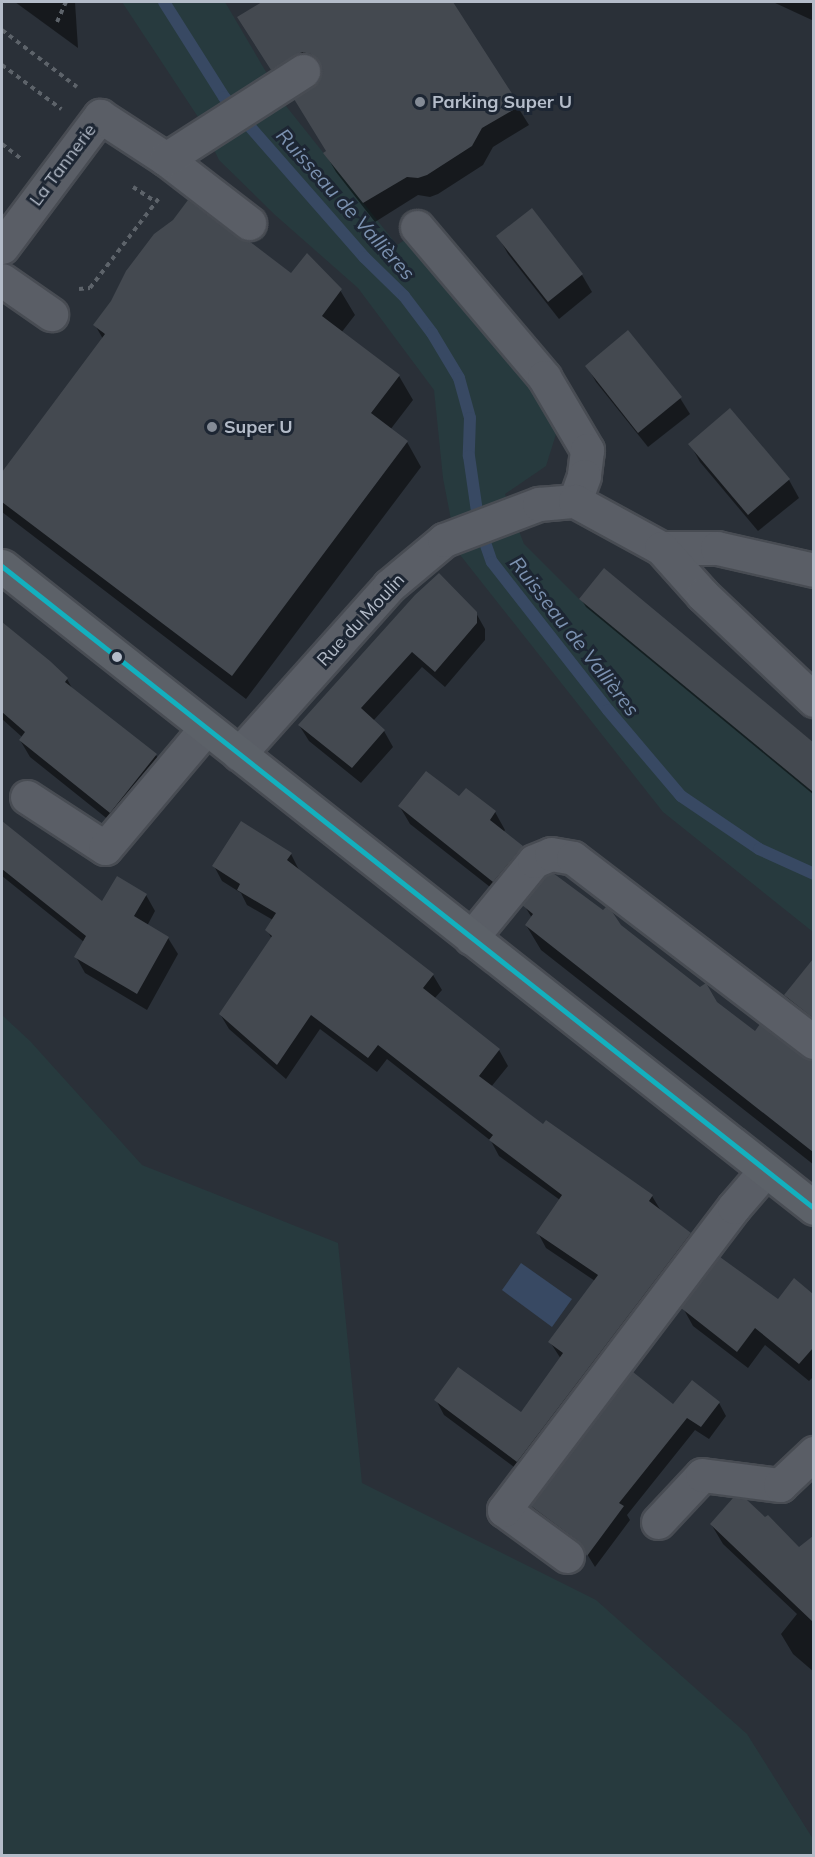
<!DOCTYPE html>
<html>
<head>
<meta charset="utf-8">
<style>
  body { margin:0 }
  #map { position:relative; width:815px; height:1857px; overflow:hidden; background:#2a3038; font-family:Mulish,sans-serif }
  div>[style] { position:absolute }
  [style*='--x'] { left:calc(var(--x)*1px); top:calc(var(--y)*1px); width:calc(var(--w)*1px); rotate:calc(var(--a)*1deg) }
  .green>* { inset:0; background:#273a3e }
  .water>* { inset:0; background:#384963 }
  .shadow>* { inset:0; background:#0007 }
  .stream>* { height:12px; margin:-6px; padding:0 6px; transform-origin:6px; border-radius:6px; background:#384963 }
  .building>* { inset:0; background:#444950 }
  .path>* { height:4px; margin-top:-2px; transform-origin:0; background:repeating-linear-gradient(90deg,#5d636a 0 4.5px,transparent 0 9px) }
  .roads { filter:drop-shadow(2px 0 #484c53) drop-shadow(-2px 0 #484c53) drop-shadow(0 2px #484c53) drop-shadow(0 -2px #484c53) }
  .minor>* { height:33px; margin:-16.5px; padding:0 16.5px; transform-origin:16.5px; border-radius:16.5px; background:#5a5e66 }
  .major>* { height:33px; margin:-16.5px; padding:0 16.5px; transform-origin:16.5px; border-radius:16.5px; background:#5c6168 }
  .bus-1>* { height:4.5px; margin:-2.25px; padding:0 2.25px; transform-origin:2.25px; border-radius:2.25px; background:#13b0be }
  .dots>* { width:16px; height:16px; translate:-50% -50%; box-sizing:border-box; border:3px solid #1d2633; border-radius:50% }
  span { translate:-50% -50%; white-space:nowrap; text-align:center; line-height:1.15; -webkit-text-stroke:6px #1d2633; paint-order:stroke }
  .poi-label { font-size:18px; color:#b4bcc9; font-weight:700 }
  .left { translate:0 -50%; text-align:left }
  .street-label { font-size:18px; color:#b4bcc9 }
  .water-label { font-size:20px; color:#7c92b1; font-style:italic }
  .frame { position:absolute; inset:0; border:3px solid #b4bcc9; pointer-events:none }
</style>
</head>
<body>
<div id="map">
  <div class="green">
    <div style="clip-path:polygon(122px 2px,225px 2px,286px 106px,397px 245px,424px 227px,557px 431px,546px 466px,505px 494px,524px 544px,579px 599px,813px 792px,813px 932px,663px 812px,457px 551px,443px 478px,434px 390px,358px 288px,274px 214px,219px 160px,198px 117px)"></div>
    <div style="clip-path:polygon(2px 1015px,30px 1041px,142px 1165px,338px 1243px,362px 1483px,596px 1600px,747px 1734px,813px 1839px,813px 1855px,2px 1855px)"></div>
  </div>
  <div class="water">
    <div style="clip-path:polygon(521px 1263px,572px 1299px,552px 1327px,502px 1290px)"></div>
  </div>
  <div class="shadow">
    <div style="clip-path:polygon(15px 2px,75px 2px,78px 48px)"></div>
    <div style="clip-path:polygon(265px 2px,452px 2px,529px 125px,493px 147px,483px 165px,438px 194px,430px 197px,418px 195px,375px 222px,336px 172px,325px 153px,327px 152px,321px 81px,322px 73px,313px 71px,283px 88px,239px 17px)"></div>
    <div style="clip-path:polygon(773px 2px,814px 2px,814px 21px)"></div>
    <div style="clip-path:polygon(531px 210px,582px 275px,592px 292px,559px 319px,508px 254px,498px 236px)"></div>
    <div style="clip-path:polygon(237px 239px,292px 275px,340px 290px,355px 315px,341px 333px,399px 376px,413px 400px,390px 430px,407px 442px,421px 467px,246px 699px,2px 512px,2px 475px,103px 339px,95px 325px)"></div>
    <div style="clip-path:polygon(587px 366px,680px 398px,690px 414px,648px 447px,596px 382px)"></div>
    <div style="clip-path:polygon(730px 410px,789px 480px,799px 498px,758px 531px,700px 462px,690px 444px)"></div>
    <div style="clip-path:polygon(604px 571px,814px 743px,814px 795px,586px 607px,581px 599px)"></div>
    <div style="clip-path:polygon(416px 596px,476px 613px,485px 629px,485px 640px,445px 687px,422px 667px,373px 721px,384px 731px,393px 747px,361px 783px,309px 741px,299px 725px)"></div>
    <div style="clip-path:polygon(2px 624px,49px 662px,67px 679px,73px 690px,156px 755px,166px 772px,120px 829px,30px 757px,20px 740px,22px 737px,2px 719px)"></div>
    <div style="clip-path:polygon(459px 798px,495px 812px,505px 830px,503px 833px,522px 847px,532px 865px,504px 898px,410px 824px,400px 807px)"></div>
    <div style="clip-path:polygon(2px 823px,102px 904px,146px 895px,155px 911px,147px 926px,168px 938px,178px 954px,147px 1010px,85px 973px,76px 957px,84px 942px,2px 876px)"></div>
    <div style="clip-path:polygon(291px 854px,299px 870px,433px 975px,442px 990px,434px 999px,499px 1050px,508px 1066px,491px 1087px,543px 1126px,546px 1122px,652px 1196px,661px 1211px,690px 1234px,698px 1249px,526px 1476px,444px 1415px,436px 1400px,522px 1414px,561px 1359px,550px 1342px,595px 1281px,546px 1248px,538px 1233px,560px 1200px,499px 1156px,491px 1141px,387px 1059px,377px 1072px,320px 1029px,286px 1079px,229px 1029px,220px 1014px,272px 939px,267px 930px,273px 920px,247px 905px,241px 893px,222px 881px,214px 866px)"></div>
    <div style="clip-path:polygon(524px 905px,620px 926px,755px 1033px,760px 1026px,814px 1062px,814px 1165px,541px 950px,526px 925px,532px 918px)"></div>
    <div style="clip-path:polygon(809px 967px,814px 971px,814px 1031px,800px 1020px,786px 996px)"></div>
    <div style="clip-path:polygon(794px 1280px,814px 1296px,814px 1376px,809px 1381px,765px 1345px,748px 1368px,693px 1326px,683px 1308px,779px 1301px)"></div>
    <div style="clip-path:polygon(719px 1403px,726px 1416px,709px 1439px,695px 1430px,627px 1515px,630px 1520px,595px 1567px,587px 1554px,540px 1519px,532px 1506px,674px 1406px)"></div>
    <div style="clip-path:polygon(711px 1524px,799px 1549px,805px 1545px,814px 1552px,814px 1672px,793px 1654px,781px 1634px,797px 1614px,723px 1544px)"></div>
  </div>
  <div class="stream">
    <div style="--x:164;--y:2;--w:112;--a:57.7"></div>
    <div style="--x:224;--y:97;--w:213;--a:48.8"></div>
    <div style="--x:364;--y:257;--w:56;--a:44.3"></div>
    <div style="--x:404;--y:296;--w:46;--a:52.9"></div>
    <div style="--x:432;--y:333;--w:52;--a:59"></div>
    <div style="--x:459;--y:378;--w:41;--a:74.6"></div>
    <div style="--x:470;--y:418;--w:38;--a:92"></div>
    <div style="--x:469;--y:456;--w:70;--a:81.8"></div>
    <div style="--x:479;--y:525;--w:39;--a:71"></div>
    <div style="--x:492;--y:562;--w:188;--a:51.9"></div>
    <div style="--x:608;--y:710;--w:113;--a:49.7"></div>
    <div style="--x:681;--y:796;--w:94;--a:34.2"></div>
    <div style="--x:759;--y:849;--w:60;--a:24.4"></div>
  </div>
  <div class="building">
    <div style="clip-path:polygon(262px 2px,453px 2px,520px 106px,482px 128px,472px 146px,427px 175px,418px 178px,407px 177px,363px 203px,323px 153px,326px 151px,294px 99px,319px 80px,322px 70px,318px 60px,311px 54px,302px 52px,271px 70px,237px 17px)"></div>
    <div style="clip-path:polygon(188px 200px,238px 238px,249px 241px,291px 273px,307px 253px,342px 289px,322px 316px,400px 375px,371px 413px,408px 441px,232px 676px,2px 502px,2px 472px,105px 334px,93px 325px,111px 301px,126px 271px,154px 234px,173px 220px)"></div>
    <div style="clip-path:polygon(532px 208px,583px 274px,548px 302px,496px 236px)"></div>
    <div style="clip-path:polygon(628px 330px,682px 397px,638px 433px,585px 366px)"></div>
    <div style="clip-path:polygon(730px 408px,790px 479px,748px 515px,688px 444px)"></div>
    <div style="clip-path:polygon(604px 568px,813px 742px,813px 792px,579px 599px)"></div>
    <div style="clip-path:polygon(439px 573px,477px 612px,477px 623px,435px 672px,412px 652px,361px 708px,385px 730px,352px 768px,298px 725px,415px 595px)"></div>
    <div style="clip-path:polygon(2px 622px,50px 661px,68px 678px,65px 682px,157px 754px,110px 813px,19px 740px,25px 732px,2px 712px)"></div>
    <div style="clip-path:polygon(426px 771px,459px 796px,466px 788px,496px 811px,490px 820px,523px 846px,493px 882px,398px 806px)"></div>
    <div style="clip-path:polygon(2px 821px,102px 901px,117px 876px,147px 894px,134px 916px,169px 937px,137px 994px,74px 957px,86px 936px,2px 869px)"></div>
    <div style="clip-path:polygon(241px 821px,292px 853px,287px 860px,434px 974px,423px 988px,500px 1049px,479px 1076px,543px 1124px,546px 1120px,653px 1195px,649px 1201px,691px 1233px,517px 1462px,434px 1400px,458px 1367px,521px 1412px,563px 1353px,548px 1342px,598px 1275px,536px 1233px,562px 1195px,489px 1140px,493px 1135px,378px 1045px,368px 1058px,311px 1015px,277px 1065px,219px 1014px,272px 936px,265px 930px,276px 913px,237px 890px,240px 884px,212px 866px)"></div>
    <div style="clip-path:polygon(553px 873px,603px 910px,606px 907px,611px 910px,621px 925px,700px 987px,706px 983px,717px 1002px,755px 1031px,760px 1024px,803px 1057px,813px 1060px,813px 1152px,525px 925px,533px 914px,522px 905px,546px 877px)"></div>
    <div style="clip-path:polygon(813px 959px,813px 1018px,784px 995px)"></div>
    <div style="clip-path:polygon(720px 1257px,778px 1299px,794px 1278px,813px 1294px,813px 1348px,799px 1364px,755px 1328px,737px 1352px,681px 1308px)"></div>
    <div style="clip-path:polygon(633px 1372px,673px 1404px,692px 1380px,720px 1402px,701px 1427px,687px 1418px,619px 1503px,624px 1506px,587px 1556px,578px 1541px,531px 1506px)"></div>
    <div style="clip-path:polygon(733px 1498px,747px 1500px,765px 1517px,768px 1515px,799px 1547px,813px 1536px,813px 1622px,710px 1524px)"></div>
  </div>
  <div class="path">
    <div style="--x:57;--y:22;--w:22;--a:-66"></div>
    <div style="--x:2;--y:30;--w:94;--a:37.2"></div>
    <div style="--x:2;--y:65;--w:74;--a:36.7"></div>
    <div style="--x:2;--y:144;--w:24;--a:38"></div>
    <div style="--x:133;--y:187;--w:27;--a:33"></div>
    <div style="--x:79;--y:289;--w:11;--a:-5"></div>
    <div style="--x:90;--y:288;--w:113;--a:-52.5"></div>
  </div>
  <div class="roads">
    <div class="minor">
      <div style="--x:166;--y:159;--w:105;--a:37.6"></div>
      <div style="--x:417;--y:227;--w:197;--a:49.7"></div>
      <div style="--x:544;--y:377;--w:85;--a:59.5"></div>
      <div style="--x:587;--y:450;--w:26;--a:97"></div>
      <div style="--x:584;--y:476;--w:27;--a:110"></div>
      <div style="--x:2;--y:247;--w:164;--a:-53.2"></div>
      <div style="--x:100;--y:116;--w:79;--a:33.1"></div>
      <div style="--x:166;--y:159;--w:163;--a:-32.7"></div>
      <div style="--x:2;--y:280;--w:60;--a:34.8"></div>
      <div style="--x:661;--y:548;--w:56;--a:0"></div>
      <div style="--x:717;--y:548;--w:99;--a:12.8"></div>
      <div style="--x:239;--y:754;--w:225;--a:-48.2"></div>
      <div style="--x:389;--y:586;--w:72;--a:-39.9"></div>
      <div style="--x:444;--y:540;--w:102;--a:-20.8"></div>
      <div style="--x:539;--y:504;--w:36;--a:-5"></div>
      <div style="--x:575;--y:501;--w:98;--a:28.7"></div>
      <div style="--x:661;--y:548;--w:63;--a:48.2"></div>
      <div style="--x:703;--y:595;--w:153;--a:43.4"></div>
      <div style="--x:27;--y:797;--w:93;--a:33.2"></div>
      <div style="--x:105;--y:848;--w:157;--a:-49.9"></div>
      <div style="--x:471;--y:938;--w:99;--a:-50.7"></div>
      <div style="--x:534;--y:861;--w:18;--a:-22"></div>
      <div style="--x:551;--y:854;--w:22;--a:10"></div>
      <div style="--x:573;--y:858;--w:303;--a:37.4"></div>
      <div style="--x:658;--y:1522;--w:64;--a:-46.9"></div>
      <div style="--x:702;--y:1475;--w:79;--a:7.3"></div>
      <div style="--x:780;--y:1485;--w:47;--a:-43.3"></div>
      <div style="--x:567;--y:1556;--w:78;--a:-143.9"></div>
      <div style="--x:504;--y:1510;--w:380;--a:-52.8"></div>
      <div style="--x:734;--y:1207;--w:48;--a:-49.3"></div>
    </div>
    <div class="major">
      <div style="--x:2;--y:566;--w:1035;--a:38.33"></div>
    </div>
  </div>
  <div class="bus-1">
    <div style="--x:2;--y:566;--w:1035;--a:38.33"></div>
  </div>
  <div class="dots">
    <div style="left:420px;top:102px;background:#848b96"></div>
    <div style="left:212px;top:427px;background:#848b96"></div>
    <div style="left:117px;top:657px;background:#b4bcc9"></div>
  </div>
  <div class="poi-label">
    <span class="left" style="left:432px;top:102px">Parking Super U</span>
    <span class="left" style="left:224px;top:427px">Super U</span>
  </div>
  <div class="street-label">
    <span style="left:63px;top:165px;rotate:-53deg">La Tannerie</span>
    <span style="left:361px;top:620px;rotate:-47deg">Rue du Moulin</span>
  </div>
  <div class="water-label">
    <span style="left:346px;top:204px;rotate:48deg">Ruisseau de Vallières</span>
    <span style="left:575px;top:636px;rotate:52deg">Ruisseau de Vallières</span>
  </div>
  <div class="frame"></div>
</div>
</body>
</html>
